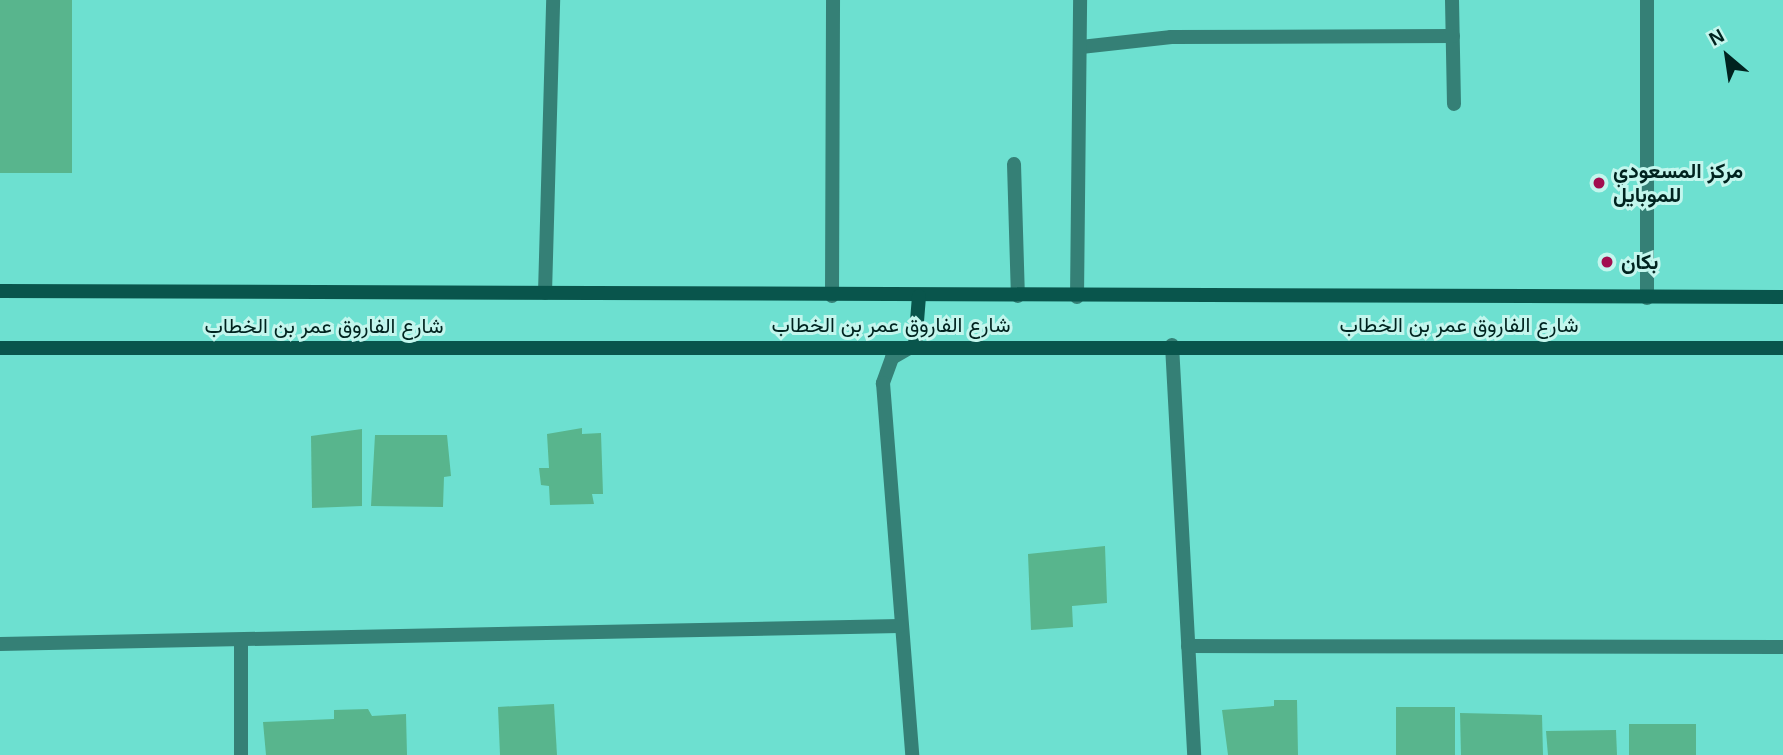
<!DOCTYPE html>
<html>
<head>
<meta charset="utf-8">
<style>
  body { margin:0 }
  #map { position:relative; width:1783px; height:755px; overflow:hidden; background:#6de0d0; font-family:Arial,Vazirmatn,sans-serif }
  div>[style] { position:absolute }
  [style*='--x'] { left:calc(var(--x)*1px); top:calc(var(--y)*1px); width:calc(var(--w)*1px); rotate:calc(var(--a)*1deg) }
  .building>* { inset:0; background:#58b58d }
  .minor>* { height:14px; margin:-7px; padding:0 7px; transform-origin:7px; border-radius:7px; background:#358076 }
  .secondary>* { height:14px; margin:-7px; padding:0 7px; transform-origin:7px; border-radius:7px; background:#09554c }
  .dots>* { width:19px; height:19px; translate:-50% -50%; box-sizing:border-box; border:4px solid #c3f6ed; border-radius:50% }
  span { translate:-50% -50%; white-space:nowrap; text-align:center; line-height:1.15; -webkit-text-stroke:6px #c3f6ed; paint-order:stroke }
  .poi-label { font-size:21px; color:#00231f; font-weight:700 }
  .left { translate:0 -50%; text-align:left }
  .street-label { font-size:21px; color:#00231f }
  .north { position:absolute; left:1692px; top:21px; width:70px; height:70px; -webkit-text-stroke:5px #c3f6ed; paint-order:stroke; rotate:331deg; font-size:19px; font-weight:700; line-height:28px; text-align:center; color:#00231f }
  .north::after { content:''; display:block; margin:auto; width:24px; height:32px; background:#00231f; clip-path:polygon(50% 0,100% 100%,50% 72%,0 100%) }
</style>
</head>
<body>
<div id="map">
  <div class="building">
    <div style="clip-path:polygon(0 0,72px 0,72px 173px,0 173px)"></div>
    <div style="clip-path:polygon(582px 428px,582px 434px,601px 433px,603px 494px,592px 494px,594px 504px,550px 505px,549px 486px,541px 485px,539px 468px,549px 468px,547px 434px)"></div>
    <div style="clip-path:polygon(362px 429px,362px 506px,312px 508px,311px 436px)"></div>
    <div style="clip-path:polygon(375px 435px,447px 435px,451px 476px,444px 477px,443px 507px,371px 506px)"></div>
    <div style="clip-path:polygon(1105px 546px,1107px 603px,1072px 606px,1073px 627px,1031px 630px,1028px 554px)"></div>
    <div style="clip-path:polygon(1274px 700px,1297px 700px,1298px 755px,1228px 755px,1222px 710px,1274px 706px)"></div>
    <div style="clip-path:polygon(554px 704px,557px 755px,500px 755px,498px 707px)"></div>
    <div style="clip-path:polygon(1396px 707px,1455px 707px,1455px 755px,1396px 755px)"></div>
    <div style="clip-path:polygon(368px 709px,372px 716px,406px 714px,407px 755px,266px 755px,263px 722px,334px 719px,334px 710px)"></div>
    <div style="clip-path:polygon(1460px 713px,1542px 715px,1543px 755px,1461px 755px)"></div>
    <div style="clip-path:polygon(1629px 724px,1696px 724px,1696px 755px,1629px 755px)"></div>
    <div style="clip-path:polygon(1616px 730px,1617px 755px,1548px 755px,1546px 731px)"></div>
  </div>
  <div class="minor">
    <div style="--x:1452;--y:0;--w:104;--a:88.9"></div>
    <div style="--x:1081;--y:47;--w:91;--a:-6.3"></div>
    <div style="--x:1171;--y:37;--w:282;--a:-0.2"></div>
    <div style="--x:1014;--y:164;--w:132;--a:88.3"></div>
    <div style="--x:545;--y:293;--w:293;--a:-88.4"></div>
    <div style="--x:832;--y:296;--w:296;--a:-89.8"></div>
    <div style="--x:1077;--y:297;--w:297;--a:-89.4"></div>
    <div style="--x:1647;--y:298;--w:298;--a:-90"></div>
    <div style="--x:1172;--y:345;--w:411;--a:86.9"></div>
    <div style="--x:911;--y:347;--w:22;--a:150"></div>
    <div style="--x:892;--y:358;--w:27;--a:110"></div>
    <div style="--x:883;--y:383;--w:373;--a:85.5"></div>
    <div style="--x:241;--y:642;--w:113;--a:90"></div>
    <div style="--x:0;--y:644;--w:900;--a:-1.15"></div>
    <div style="--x:1188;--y:646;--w:595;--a:0.1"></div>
  </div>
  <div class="secondary">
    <div style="--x:0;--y:291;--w:1783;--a:0.19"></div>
    <div style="--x:915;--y:346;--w:50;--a:-85.4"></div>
    <div style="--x:0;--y:348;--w:1783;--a:0"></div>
  </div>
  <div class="dots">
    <div style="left:1599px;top:183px;background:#a20e4f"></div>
    <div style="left:1607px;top:262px;background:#a20e4f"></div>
  </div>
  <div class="poi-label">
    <span class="left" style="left:1613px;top:183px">مركز المسعودي<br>للموبايل</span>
    <span class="left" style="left:1621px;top:262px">بكان</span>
  </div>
  <div class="street-label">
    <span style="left:891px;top:325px">شارع الفاروق عمر بن الخطاب</span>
    <span style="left:1459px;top:325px">شارع الفاروق عمر بن الخطاب</span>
    <span style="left:324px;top:326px">شارع الفاروق عمر بن الخطاب</span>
  </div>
  <div class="north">N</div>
</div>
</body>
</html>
